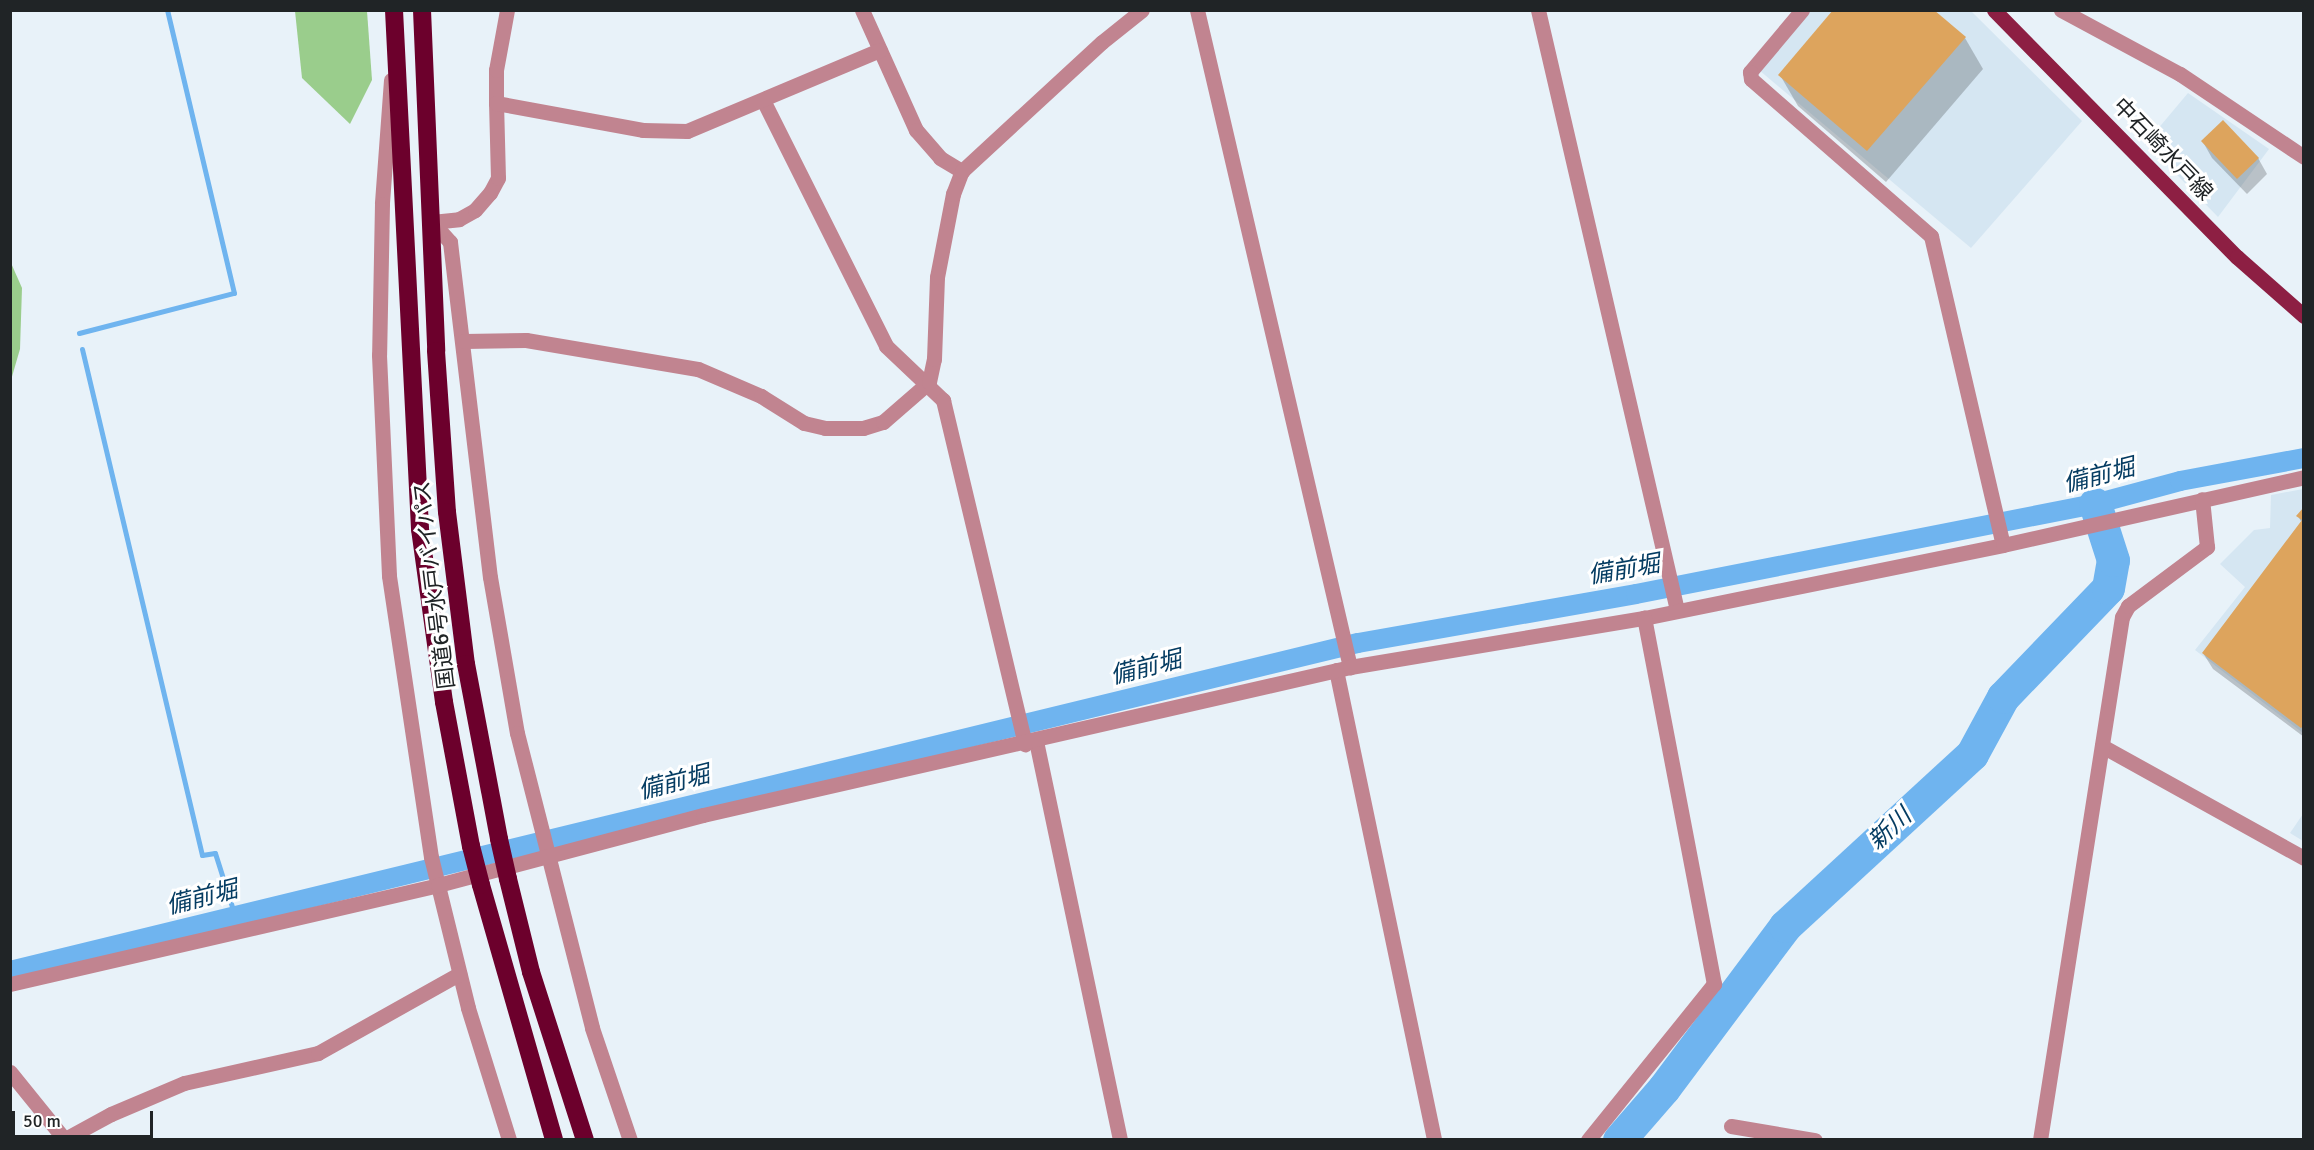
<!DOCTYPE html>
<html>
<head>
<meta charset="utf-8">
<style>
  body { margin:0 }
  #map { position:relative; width:2314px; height:1150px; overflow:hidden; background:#e8f2f9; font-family:Signika,"Noto Sans JP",sans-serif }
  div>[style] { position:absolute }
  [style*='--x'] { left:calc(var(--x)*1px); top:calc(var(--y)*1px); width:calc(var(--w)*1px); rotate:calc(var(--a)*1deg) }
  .built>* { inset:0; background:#d5e6f2 }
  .green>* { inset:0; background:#9acd8c }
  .shadow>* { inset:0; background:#0003 }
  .stream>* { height:5px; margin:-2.5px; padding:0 2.5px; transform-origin:2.5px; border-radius:2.5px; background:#6fb4ef }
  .canal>* { height:20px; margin:-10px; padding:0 10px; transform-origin:10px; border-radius:10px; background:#6fb4ef }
  .river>* { height:33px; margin:-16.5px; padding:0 16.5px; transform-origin:16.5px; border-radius:16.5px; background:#6fb4ef }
  .building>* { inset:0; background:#dda45d }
  .minor>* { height:15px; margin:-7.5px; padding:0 7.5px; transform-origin:7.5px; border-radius:7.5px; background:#c18490 }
  .major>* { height:15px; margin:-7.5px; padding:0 7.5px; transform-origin:7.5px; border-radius:7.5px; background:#8d1f43 }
  .highway>* { height:18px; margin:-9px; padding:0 9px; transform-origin:9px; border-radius:9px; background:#6c002c }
  .highway-bridge>* { height:18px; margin:-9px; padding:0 9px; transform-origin:9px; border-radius:9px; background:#6c002c }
  span { translate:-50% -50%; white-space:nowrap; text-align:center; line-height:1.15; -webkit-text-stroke:6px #fff; paint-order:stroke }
  .street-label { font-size:22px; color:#202426 }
  .water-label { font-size:24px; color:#053c62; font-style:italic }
  .frame { position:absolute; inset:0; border:12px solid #202426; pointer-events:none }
  .scale { position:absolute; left:12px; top:1111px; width:141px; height:27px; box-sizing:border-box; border:3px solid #202426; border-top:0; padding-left:8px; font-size:18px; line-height:21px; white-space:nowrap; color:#202426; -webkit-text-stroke:4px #fff; paint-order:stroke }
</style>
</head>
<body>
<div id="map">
  <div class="built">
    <div style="clip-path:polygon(1810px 11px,1971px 11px,2082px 121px,1971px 248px,1759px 70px)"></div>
    <div style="clip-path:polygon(2188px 93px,2269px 149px,2218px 217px,2146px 143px)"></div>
    <div style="clip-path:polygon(2303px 489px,2303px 733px,2195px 650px,2245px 587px,2220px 564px,2254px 530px,2270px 528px,2271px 495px)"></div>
    <div style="clip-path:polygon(2303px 814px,2303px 841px,2290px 833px)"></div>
  </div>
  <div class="green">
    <div style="clip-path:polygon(295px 11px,367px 11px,372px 80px,350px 124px,302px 78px)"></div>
    <div style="clip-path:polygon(11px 263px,22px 288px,20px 349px,11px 380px)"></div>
  </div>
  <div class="shadow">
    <div style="clip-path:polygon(1965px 38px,1983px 69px,1886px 182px,1798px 106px,1780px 75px)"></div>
    <div style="clip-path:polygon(2203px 142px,2258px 158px,2267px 174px,2247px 194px,2212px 158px)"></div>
    <div style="clip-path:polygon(2304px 509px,2304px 737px,2213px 669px,2203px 653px,2302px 523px,2298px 516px)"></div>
  </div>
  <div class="stream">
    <div style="--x:79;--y:333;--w:160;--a:-14.5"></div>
    <div style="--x:234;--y:293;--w:291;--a:-103.3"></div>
    <div style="--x:82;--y:349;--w:520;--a:76.66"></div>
    <div style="--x:202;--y:855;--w:13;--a:-9"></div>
    <div style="--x:215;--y:853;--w:66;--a:72.4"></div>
  </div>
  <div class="canal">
    <div style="--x:10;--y:971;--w:1387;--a:-13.68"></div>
    <div style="--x:1358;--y:643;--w:282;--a:-10"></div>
    <div style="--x:1636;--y:594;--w:468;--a:-11.1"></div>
    <div style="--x:2095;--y:504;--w:88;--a:-15.1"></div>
    <div style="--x:2180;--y:481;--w:126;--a:-10.5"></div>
  </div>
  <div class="river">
    <div style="--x:1619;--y:1140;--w:69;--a:-49.1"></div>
    <div style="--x:1664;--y:1088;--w:202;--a:-53.2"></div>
    <div style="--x:1785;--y:926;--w:254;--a:-42.6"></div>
    <div style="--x:1972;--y:754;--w:65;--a:-61.5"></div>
    <div style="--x:2003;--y:697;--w:151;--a:-46.1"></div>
    <div style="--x:2108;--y:588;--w:28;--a:-80"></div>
    <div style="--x:2113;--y:560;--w:59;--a:-107.8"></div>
  </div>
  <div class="building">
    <div style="clip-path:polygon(1833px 10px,1934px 10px,1966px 37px,1867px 151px,1778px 75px)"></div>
    <div style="clip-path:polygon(2223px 120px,2259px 158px,2237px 179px,2201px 141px)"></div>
    <div style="clip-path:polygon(2304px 507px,2304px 725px,2301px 728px,2202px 653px,2302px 520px,2296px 516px)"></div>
  </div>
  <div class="minor">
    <div style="--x:862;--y:10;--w:132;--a:65.8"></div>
    <div style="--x:916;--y:130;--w:37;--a:49"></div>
    <div style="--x:940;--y:158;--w:26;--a:31"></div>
    <div style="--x:1197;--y:10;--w:675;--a:76.89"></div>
    <div style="--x:1538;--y:10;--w:616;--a:76.96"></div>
    <div style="--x:1802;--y:10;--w:81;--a:130"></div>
    <div style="--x:1750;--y:72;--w:7;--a:82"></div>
    <div style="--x:1751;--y:79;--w:239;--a:41.1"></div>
    <div style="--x:1931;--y:236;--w:317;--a:76.9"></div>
    <div style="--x:2061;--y:10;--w:135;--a:28.3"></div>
    <div style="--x:2180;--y:74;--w:149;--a:33.8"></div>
    <div style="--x:391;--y:80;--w:124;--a:94.2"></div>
    <div style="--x:382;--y:204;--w:151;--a:91.1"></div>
    <div style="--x:379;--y:355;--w:221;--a:87.4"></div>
    <div style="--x:389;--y:576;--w:284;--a:81.5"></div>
    <div style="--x:431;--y:857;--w:155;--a:76.2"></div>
    <div style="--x:468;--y:1008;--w:138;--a:72.7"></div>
    <div style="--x:763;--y:100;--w:275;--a:63.4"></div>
    <div style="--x:886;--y:346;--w:79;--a:43.5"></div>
    <div style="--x:943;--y:400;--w:354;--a:76.6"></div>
    <div style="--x:496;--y:103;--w:33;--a:-90"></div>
    <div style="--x:496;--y:70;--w:61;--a:-79.6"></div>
    <div style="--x:432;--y:222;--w:27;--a:48"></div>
    <div style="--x:450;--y:242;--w:337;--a:83.2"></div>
    <div style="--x:490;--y:577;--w:158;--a:80.2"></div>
    <div style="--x:517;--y:733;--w:304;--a:75.7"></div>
    <div style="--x:592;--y:1028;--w:118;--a:71.3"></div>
    <div style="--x:432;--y:222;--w:27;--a:-6"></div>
    <div style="--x:459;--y:219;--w:18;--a:-29"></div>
    <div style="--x:475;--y:210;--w:23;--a:-49"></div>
    <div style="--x:490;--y:193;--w:17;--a:-62"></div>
    <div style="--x:498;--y:178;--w:75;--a:-91.5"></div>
    <div style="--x:496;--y:103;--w:149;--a:10.4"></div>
    <div style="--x:643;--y:130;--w:44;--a:1.3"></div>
    <div style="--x:687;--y:131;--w:209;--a:-22.8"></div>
    <div style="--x:464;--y:341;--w:62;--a:-0.9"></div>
    <div style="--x:526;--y:340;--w:174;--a:9.6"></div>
    <div style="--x:698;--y:369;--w:69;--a:23.2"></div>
    <div style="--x:761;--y:396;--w:51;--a:32.1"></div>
    <div style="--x:804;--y:423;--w:22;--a:13"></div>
    <div style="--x:825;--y:428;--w:38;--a:0"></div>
    <div style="--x:863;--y:428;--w:21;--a:-17"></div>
    <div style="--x:883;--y:422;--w:61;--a:-41"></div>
    <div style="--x:929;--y:382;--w:24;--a:-78"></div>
    <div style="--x:934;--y:359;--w:82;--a:-87.9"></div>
    <div style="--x:937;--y:277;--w:85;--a:-79.1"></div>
    <div style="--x:953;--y:194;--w:25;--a:-69"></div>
    <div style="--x:962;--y:171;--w:190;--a:-42.7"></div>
    <div style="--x:1102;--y:42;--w:51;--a:-38.7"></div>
    <div style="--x:1336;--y:670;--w:480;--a:78.2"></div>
    <div style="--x:1036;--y:741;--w:408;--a:78.1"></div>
    <div style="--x:2102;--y:746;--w:231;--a:29"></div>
    <div style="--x:10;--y:984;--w:439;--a:-13"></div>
    <div style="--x:438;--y:885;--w:274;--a:-14.8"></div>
    <div style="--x:703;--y:815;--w:664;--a:-12.88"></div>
    <div style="--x:1350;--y:667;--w:298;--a:-9.5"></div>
    <div style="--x:1644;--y:618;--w:366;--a:-11.5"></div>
    <div style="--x:2003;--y:545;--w:309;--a:-12.7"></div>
    <div style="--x:10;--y:1072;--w:87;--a:51"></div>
    <div style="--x:1731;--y:1126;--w:85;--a:9.5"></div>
    <div style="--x:65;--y:1139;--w:52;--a:-28.5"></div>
    <div style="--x:111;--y:1114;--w:79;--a:-23"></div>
    <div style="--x:184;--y:1083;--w:137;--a:-12.6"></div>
    <div style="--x:318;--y:1053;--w:162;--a:-29.3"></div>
    <div style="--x:1588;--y:1140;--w:201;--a:-51.1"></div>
    <div style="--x:1714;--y:984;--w:373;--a:-100.8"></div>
    <div style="--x:2040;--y:1140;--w:529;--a:-81.09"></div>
    <div style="--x:2122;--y:617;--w:13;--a:-61"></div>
    <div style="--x:2128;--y:606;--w:99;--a:-36.8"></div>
    <div style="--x:2207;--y:547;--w:48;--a:-95.9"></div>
  </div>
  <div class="major">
    <div style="--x:1994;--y:10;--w:346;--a:45.5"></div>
    <div style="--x:2237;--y:257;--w:89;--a:41.4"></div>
  </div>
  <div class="highway">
    <div style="--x:394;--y:10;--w:520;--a:87.13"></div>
    <div style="--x:420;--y:529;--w:175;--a:82.1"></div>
    <div style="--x:444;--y:702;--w:147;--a:79.4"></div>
    <div style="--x:422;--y:10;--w:341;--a:87.6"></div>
    <div style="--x:436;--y:351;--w:161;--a:86.1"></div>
    <div style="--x:447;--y:512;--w:153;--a:82.9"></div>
    <div style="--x:466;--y:664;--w:178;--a:79.3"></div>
    <div style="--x:508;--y:879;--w:96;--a:76.1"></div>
    <div style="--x:531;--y:972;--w:176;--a:72.2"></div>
    <div style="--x:481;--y:885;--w:265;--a:74"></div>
  </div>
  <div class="highway-bridge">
    <div style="--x:499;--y:839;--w:41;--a:77.3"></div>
    <div style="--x:471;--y:846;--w:40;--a:75.6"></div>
  </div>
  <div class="street-label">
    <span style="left:2163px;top:149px;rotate:46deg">中石崎水戸線</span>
    <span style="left:434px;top:585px;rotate:-97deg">国道6号水戸バイパス</span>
  </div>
  <div class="water-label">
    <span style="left:2099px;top:476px;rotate:-14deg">備前堀</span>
    <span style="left:1624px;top:570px;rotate:-10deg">備前堀</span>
    <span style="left:1146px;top:668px;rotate:-14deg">備前堀</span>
    <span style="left:674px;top:783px;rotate:-14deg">備前堀</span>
    <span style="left:1890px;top:829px;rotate:-43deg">新川</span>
    <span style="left:202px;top:898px;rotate:-14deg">備前堀</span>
  </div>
  <div class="frame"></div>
  <div class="scale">50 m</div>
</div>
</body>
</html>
